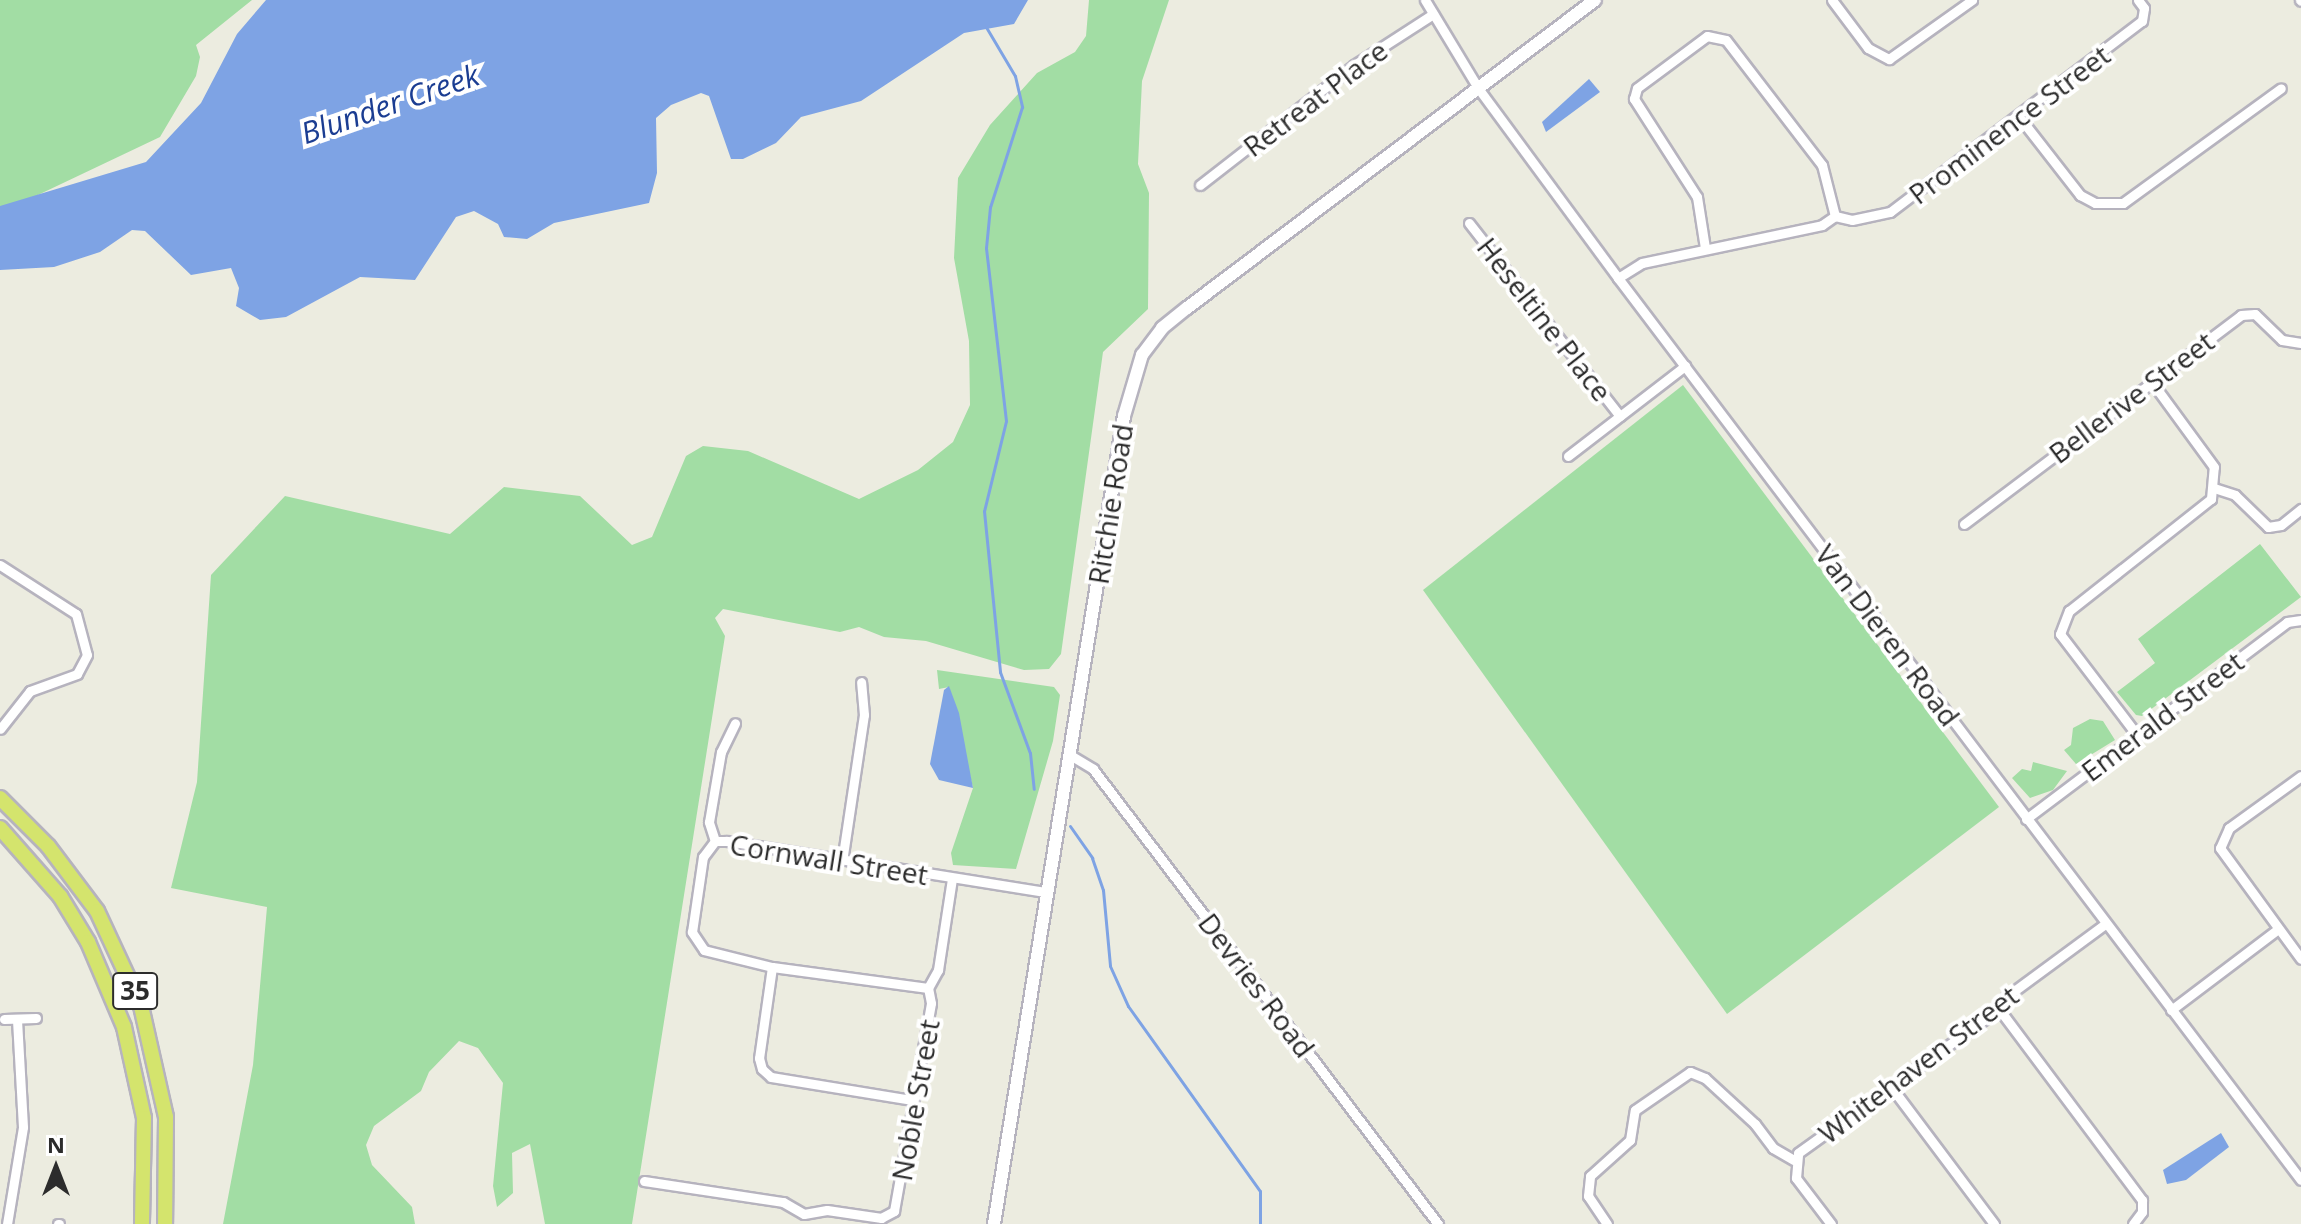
<!DOCTYPE html>
<html>
<head>
<meta charset="utf-8">
<style>
  body { margin:0 }
  #map { position:relative; width:2301px; height:1224px; overflow:hidden; background:#ecece0; font-family:"Open Sans",sans-serif }
  div>[style] { position:absolute }
  [style*='--x'] { left:calc(var(--x)*1px); top:calc(var(--y)*1px); width:calc(var(--w)*1px); rotate:calc(var(--a)*1deg) }
  .green>* { inset:0; background:#a2dda4 }
  .water>* { inset:0; background:#7ea3e4 }
  .stream>* { height:3px; margin:-1.5px; padding:0 1.5px; transform-origin:1.5px; border-radius:1.5px; background:#7ea3e4 }
  .roads { filter:drop-shadow(2px 0 #b6b3be) drop-shadow(-2px 0 #b6b3be) drop-shadow(0 2px #b6b3be) drop-shadow(0 -2px #b6b3be) }
  .minor>* { height:9px; margin:-4.5px; padding:0 4.5px; transform-origin:4.5px; border-radius:4.5px; background:#fff }
  .tertiary>* { height:12px; margin:-6px; padding:0 6px; transform-origin:6px; border-radius:6px; background:#fff }
  .primary>* { height:14px; margin:-7px; padding:0 7px; transform-origin:7px; border-radius:7px; background:#d4e46d }
  span { translate:-50% -50%; white-space:nowrap; text-align:center; line-height:1.15; -webkit-text-stroke:8px #fff; paint-order:stroke }
  .shield-label span { padding:2px 6px; background:#fff; border:2px solid; border-radius:6px; -webkit-text-stroke-width:0 }
  .shield-label { font-size:26px; color:#2c2c2c; font-weight:700 }
  .street-label { font-size:28px; color:#2c2c2c }
  .water-label { font-size:30px; color:#1b3d92; font-style:italic }
  .north { position:absolute; left:16px; top:1128px; width:80px; height:80px; -webkit-text-stroke:6px #fff; paint-order:stroke; rotate:0deg; font-size:22px; font-weight:700; line-height:32px; text-align:center; color:#2c2c2c }
  .north::after { content:''; display:block; margin:auto; width:28px; height:36px; background:#2c2c2c; clip-path:polygon(50% 0,100% 100%,50% 72%,0 100%) }
</style>
</head>
<body>
<div id="map">
  <div class="green">
    <div style="clip-path:polygon(0 0,252px 0,196px 45px,200px 57px,196px 76px,160px 137px,0 213px)"></div>
    <div style="clip-path:polygon(1089px 0,1169px 0,1142px 81px,1138px 164px,1149px 193px,1148px 309px,1103px 352px,1061px 654px,1049px 669px,1024px 670px,926px 641px,884px 637px,859px 627px,840px 632px,723px 609px,715px 618px,725px 636px,632px 1224px,545px 1224px,530px 1144px,512px 1153px,513px 1193px,497px 1207px,493px 1186px,503px 1083px,478px 1048px,459px 1041px,429px 1072px,421px 1091px,374px 1126px,366px 1145px,372px 1165px,412px 1207px,415px 1224px,223px 1224px,253px 1065px,267px 907px,171px 888px,197px 782px,211px 575px,285px 496px,450px 534px,504px 487px,580px 496px,632px 545px,652px 537px,686px 456px,703px 446px,748px 451px,859px 499px,918px 470px,953px 442px,970px 405px,969px 341px,954px 258px,958px 178px,990px 125px,1037px 73px,1075px 52px,1086px 36px)"></div>
    <div style="clip-path:polygon(1683px 385px,1999px 807px,1727px 1014px,1423px 590px)"></div>
    <div style="clip-path:polygon(2260px 544px,2301px 597px,2142px 716px,2136px 715px,2117px 692px,2155px 663px,2138px 639px)"></div>
    <div style="clip-path:polygon(937px 670px,1054px 687px,1060px 695px,1053px 741px,1016px 869px,953px 865px,951px 853px,973px 788px,949px 687px,939px 689px)"></div>
    <div style="clip-path:polygon(2090px 719px,2103px 721px,2115px 740px,2076px 764px,2064px 750px,2071px 745px,2073px 728px)"></div>
    <div style="clip-path:polygon(2033px 762px,2067px 771px,2053px 790px,2030px 798px,2012px 778px,2022px 769px,2031px 771px)"></div>
  </div>
  <div class="water">
    <div style="clip-path:polygon(266px 0,1028px 0,1014px 24px,964px 33px,861px 101px,801px 117px,776px 143px,743px 159px,731px 159px,709px 96px,701px 93px,671px 105px,656px 118px,657px 173px,649px 203px,554px 223px,527px 239px,504px 237px,498px 224px,474px 211px,456px 217px,415px 280px,360px 277px,286px 317px,260px 320px,236px 306px,239px 288px,231px 268px,191px 275px,145px 231px,132px 230px,100px 252px,54px 267px,0 270px,0 206px,146px 162px,201px 103px,237px 34px)"></div>
    <div style="clip-path:polygon(1589px 79px,1600px 92px,1546px 132px,1542px 122px)"></div>
    <div style="clip-path:polygon(949px 686px,959px 713px,973px 788px,939px 780px,930px 764px,944px 690px)"></div>
    <div style="clip-path:polygon(2221px 1133px,2229px 1147px,2186px 1180px,2167px 1184px,2163px 1170px)"></div>
  </div>
  <div class="stream">
    <div style="--x:986;--y:27;--w:57;--a:59.4"></div>
    <div style="--x:1015;--y:76;--w:32;--a:77"></div>
    <div style="--x:1022;--y:107;--w:105;--a:107.7"></div>
    <div style="--x:990;--y:207;--w:41;--a:95.6"></div>
    <div style="--x:986;--y:248;--w:174;--a:83.4"></div>
    <div style="--x:1006;--y:421;--w:93;--a:103.7"></div>
    <div style="--x:984;--y:511;--w:162;--a:84.3"></div>
    <div style="--x:1000;--y:672;--w:86;--a:69.7"></div>
    <div style="--x:1030;--y:753;--w:36;--a:84"></div>
    <div style="--x:1070;--y:826;--w:39;--a:55"></div>
    <div style="--x:1092;--y:858;--w:34;--a:71"></div>
    <div style="--x:1103;--y:890;--w:76;--a:84.7"></div>
    <div style="--x:1110;--y:966;--w:44;--a:65.8"></div>
    <div style="--x:1128;--y:1006;--w:227;--a:54.5"></div>
    <div style="--x:1260;--y:1191;--w:33;--a:90"></div>
  </div>
  <div class="roads">
    <div class="minor">
      <div style="--x:1425;--y:0;--w:103;--a:58.9"></div>
      <div style="--x:1478;--y:88;--w:236;--a:53.6"></div>
      <div style="--x:1618;--y:278;--w:1131;--a:52.87"></div>
      <div style="--x:1832;--y:0;--w:60;--a:53.1"></div>
      <div style="--x:1868;--y:48;--w:24;--a:28"></div>
      <div style="--x:1889;--y:59;--w:102;--a:-35.4"></div>
      <div style="--x:2300;--y:0;--w:1;--a:45"></div>
      <div style="--x:2020;--y:118;--w:98;--a:52.1"></div>
      <div style="--x:2080;--y:195;--w:17;--a:28"></div>
      <div style="--x:2095;--y:203;--w:28;--a:0"></div>
      <div style="--x:2123;--y:203;--w:195;--a:-36"></div>
      <div style="--x:1200;--y:185;--w:195;--a:-37.9"></div>
      <div style="--x:1354;--y:65;--w:94;--a:-32.8"></div>
      <div style="--x:1469;--y:223;--w:245;--a:52"></div>
      <div style="--x:1705;--y:248;--w:52;--a:-98.9"></div>
      <div style="--x:1697;--y:197;--w:117;--a:-122.7"></div>
      <div style="--x:1634;--y:99;--w:11;--a:-75"></div>
      <div style="--x:1637;--y:88;--w:87;--a:-36.6"></div>
      <div style="--x:1707;--y:36;--w:19;--a:12"></div>
      <div style="--x:1726;--y:40;--w:158;--a:52.5"></div>
      <div style="--x:1822;--y:165;--w:53;--a:75.7"></div>
      <div style="--x:1618;--y:278;--w:28;--a:-32"></div>
      <div style="--x:1642;--y:263;--w:184;--a:-11.9"></div>
      <div style="--x:1822;--y:225;--w:16;--a:-35"></div>
      <div style="--x:1835;--y:216;--w:17;--a:13"></div>
      <div style="--x:1852;--y:220;--w:39;--a:-12"></div>
      <div style="--x:1890;--y:212;--w:316;--a:-37.2"></div>
      <div style="--x:2142;--y:21;--w:13;--a:-81"></div>
      <div style="--x:2144;--y:8;--w:10;--a:-127"></div>
      <div style="--x:1568;--y:456;--w:148;--a:-37.6"></div>
      <div style="--x:2214;--y:488;--w:22;--a:18"></div>
      <div style="--x:2235;--y:495;--w:46;--a:44.1"></div>
      <div style="--x:2268;--y:527;--w:13;--a:-9"></div>
      <div style="--x:2281;--y:525;--w:26;--a:-39"></div>
      <div style="--x:1964;--y:524;--w:347;--a:-37"></div>
      <div style="--x:2241;--y:315;--w:14;--a:-4"></div>
      <div style="--x:2255;--y:314;--w:37;--a:44"></div>
      <div style="--x:2282;--y:340;--w:19;--a:9"></div>
      <div style="--x:0;--y:565;--w:90;--a:32.8"></div>
      <div style="--x:76;--y:614;--w:42;--a:75"></div>
      <div style="--x:87;--y:655;--w:21;--a:118"></div>
      <div style="--x:77;--y:674;--w:50;--a:160.1"></div>
      <div style="--x:30;--y:691;--w:48;--a:128.3"></div>
      <div style="--x:2137;--y:735;--w:127;--a:-127.3"></div>
      <div style="--x:2060;--y:634;--w:25;--a:-69"></div>
      <div style="--x:2069;--y:611;--w:181;--a:-38.3"></div>
      <div style="--x:2211;--y:499;--w:32;--a:-85"></div>
      <div style="--x:2214;--y:467;--w:107;--a:-126.2"></div>
      <div style="--x:1070;--y:755;--w:27;--a:31"></div>
      <div style="--x:1093;--y:769;--w:571;--a:52.83"></div>
      <div style="--x:2301;--y:776;--w:89;--a:144.2"></div>
      <div style="--x:2229;--y:828;--w:22;--a:114"></div>
      <div style="--x:2220;--y:848;--w:137;--a:53.9"></div>
      <div style="--x:2026;--y:819;--w:327;--a:-37"></div>
      <div style="--x:2287;--y:622;--w:14;--a:-8"></div>
      <div style="--x:715;--y:841;--w:20;--a:-108"></div>
      <div style="--x:709;--y:822;--w:71;--a:-80.3"></div>
      <div style="--x:721;--y:752;--w:32;--a:-64"></div>
      <div style="--x:843;--y:855;--w:142;--a:-81.5"></div>
      <div style="--x:864;--y:715;--w:33;--a:-95"></div>
      <div style="--x:772;--y:967;--w:92;--a:98.1"></div>
      <div style="--x:759;--y:1058;--w:11;--a:75"></div>
      <div style="--x:762;--y:1069;--w:12;--a:42"></div>
      <div style="--x:771;--y:1077;--w:142;--a:9.3"></div>
      <div style="--x:928;--y:988;--w:157;--a:-172.3"></div>
      <div style="--x:772;--y:967;--w:70;--a:-166"></div>
      <div style="--x:704;--y:950;--w:22;--a:-124"></div>
      <div style="--x:692;--y:932;--w:76;--a:-81.7"></div>
      <div style="--x:703;--y:857;--w:20;--a:-53"></div>
      <div style="--x:715;--y:841;--w:12;--a:0"></div>
      <div style="--x:727;--y:841;--w:324;--a:9.1"></div>
      <div style="--x:1999;--y:1009;--w:239;--a:53.2"></div>
      <div style="--x:2142;--y:1200;--w:12;--a:90"></div>
      <div style="--x:2142;--y:1212;--w:15;--a:127"></div>
      <div style="--x:2171;--y:1010;--w:134;--a:-37.1"></div>
      <div style="--x:4;--y:1019;--w:32;--a:-2"></div>
      <div style="--x:1892;--y:1088;--w:170;--a:53.1"></div>
      <div style="--x:644;--y:1181;--w:141;--a:8.6"></div>
      <div style="--x:783;--y:1202;--w:24;--a:30"></div>
      <div style="--x:804;--y:1214;--w:23;--a:-10"></div>
      <div style="--x:827;--y:1210;--w:55;--a:8.4"></div>
      <div style="--x:881;--y:1218;--w:15;--a:-28"></div>
      <div style="--x:894;--y:1211;--w:211;--a:-79.9"></div>
      <div style="--x:931;--y:1003;--w:15;--a:-101"></div>
      <div style="--x:928;--y:988;--w:21;--a:-61"></div>
      <div style="--x:938;--y:970;--w:93;--a:-81.3"></div>
      <div style="--x:7;--y:1224;--w:98;--a:-80.6"></div>
      <div style="--x:23;--y:1127;--w:108;--a:-93.2"></div>
      <div style="--x:58;--y:1224;--w:1;--a:0"></div>
      <div style="--x:1607;--y:1224;--w:34;--a:-124"></div>
      <div style="--x:1588;--y:1196;--w:20;--a:-84"></div>
      <div style="--x:1590;--y:1176;--w:54;--a:-42"></div>
      <div style="--x:1630;--y:1140;--w:30;--a:-81"></div>
      <div style="--x:1635;--y:1110;--w:67;--a:-34.6"></div>
      <div style="--x:1690;--y:1072;--w:16;--a:22"></div>
      <div style="--x:1705;--y:1078;--w:68;--a:42.6"></div>
      <div style="--x:1755;--y:1124;--w:30;--a:53"></div>
      <div style="--x:1773;--y:1148;--w:24;--a:30"></div>
      <div style="--x:1831;--y:1224;--w:58;--a:-127.3"></div>
      <div style="--x:1796;--y:1178;--w:25;--a:-85"></div>
      <div style="--x:1798;--y:1153;--w:247;--a:-35.6"></div>
      <div style="--x:1999;--y:1009;--w:14;--a:-60"></div>
      <div style="--x:2006;--y:997;--w:123;--a:-36.4"></div>
    </div>
    <div class="tertiary">
      <div style="--x:994;--y:1224;--w:818;--a:-80.86"></div>
      <div style="--x:1124;--y:416;--w:64;--a:-73.6"></div>
      <div style="--x:1142;--y:355;--w:34;--a:-53"></div>
      <div style="--x:1162;--y:328;--w:32;--a:-39"></div>
      <div style="--x:1187;--y:308;--w:511;--a:-37.05"></div>
    </div>
    <div class="primary">
      <div style="--x:0;--y:798;--w:68;--a:45"></div>
      <div style="--x:48;--y:846;--w:81;--a:53"></div>
      <div style="--x:97;--y:911;--w:105;--a:65.1"></div>
      <div style="--x:141;--y:1006;--w:114;--a:77.3"></div>
      <div style="--x:166;--y:1117;--w:107;--a:90.5"></div>
      <div style="--x:0;--y:828;--w:91;--a:48.6"></div>
      <div style="--x:60;--y:896;--w:54;--a:58.7"></div>
      <div style="--x:88;--y:942;--w:92;--a:67"></div>
      <div style="--x:124;--y:1027;--w:93;--a:77.6"></div>
      <div style="--x:144;--y:1118;--w:106;--a:91.1"></div>
    </div>
  </div>
  <div class="shield-label">
    <span style="left:135px;top:991px">35</span>
  </div>
  <div class="street-label">
    <span style="left:1315px;top:98px;rotate:-37deg">Retreat Place</span>
    <span style="left:2009px;top:124px;rotate:-37deg">Prominence Street</span>
    <span style="left:1545px;top:319px;rotate:52deg">Heseltine Place</span>
    <span style="left:2131px;top:397px;rotate:-37deg">Bellerive Street</span>
    <span style="left:1110px;top:504px;rotate:-81deg">Ritchie Road</span>
    <span style="left:1888px;top:635px;rotate:53deg">Van Dieren Road</span>
    <span style="left:2162px;top:716px;rotate:-37deg">Emerald Street</span>
    <span style="left:829px;top:859px;rotate:9deg">Cornwall Street</span>
    <span style="left:1257px;top:985px;rotate:53deg">Devries Road</span>
    <span style="left:1918px;top:1064px;rotate:-37deg">Whitehaven Street</span>
    <span style="left:915px;top:1100px;rotate:-80deg">Noble Street</span>
  </div>
  <div class="water-label">
    <span style="left:390px;top:104px;rotate:-19deg">Blunder Creek</span>
  </div>
  <div class="north">N</div>
</div>
</body>
</html>
